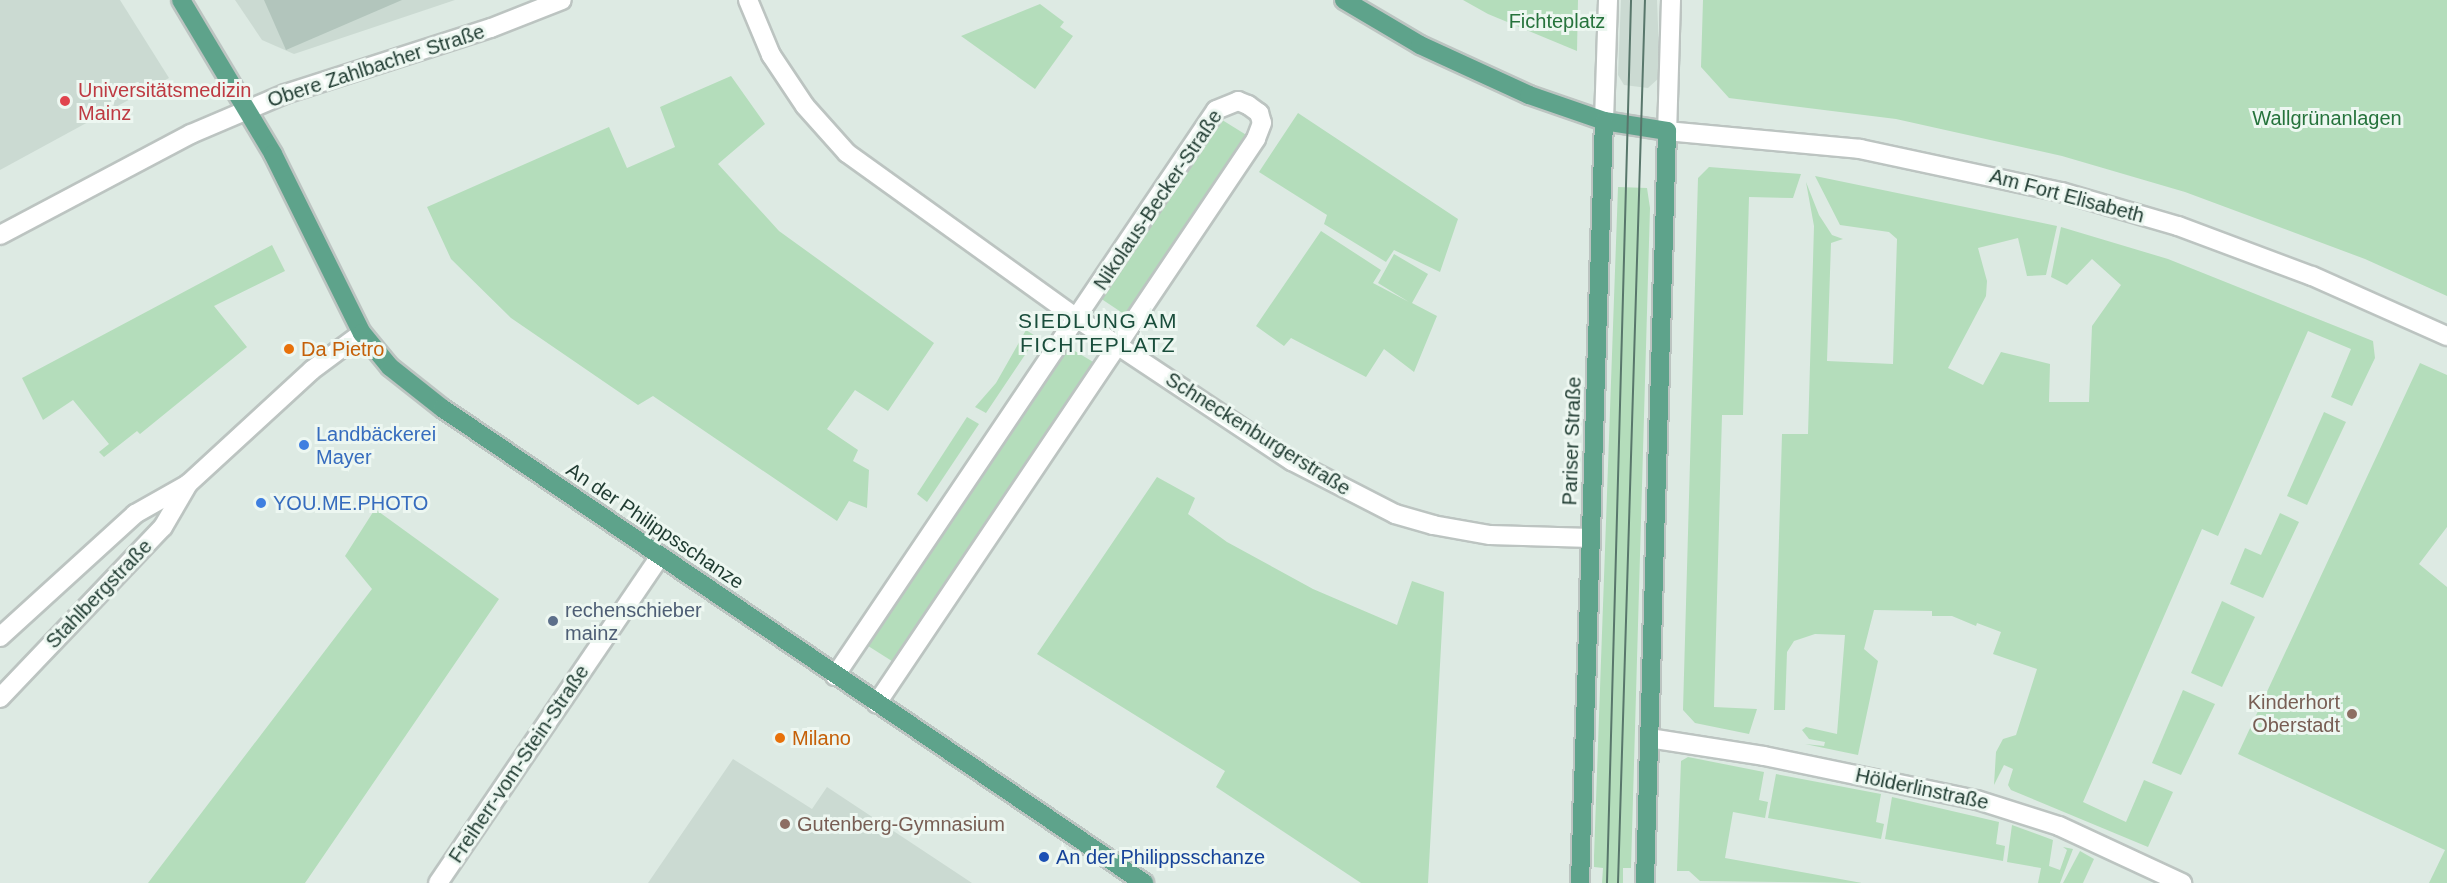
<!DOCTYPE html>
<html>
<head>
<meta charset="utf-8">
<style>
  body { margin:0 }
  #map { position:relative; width:2447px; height:883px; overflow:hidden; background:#ddeae3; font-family:Arial,sans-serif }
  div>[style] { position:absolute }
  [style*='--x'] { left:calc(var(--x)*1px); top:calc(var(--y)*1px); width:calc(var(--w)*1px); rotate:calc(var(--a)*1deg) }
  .built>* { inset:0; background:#cbdad2 }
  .green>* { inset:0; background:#b4ddbb }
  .building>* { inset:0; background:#b2c5bc }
  .roads { filter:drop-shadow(2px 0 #bcc4c1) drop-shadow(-2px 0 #bcc4c1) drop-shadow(0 2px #bcc4c1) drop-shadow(0 -2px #bcc4c1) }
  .minor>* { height:18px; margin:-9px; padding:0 9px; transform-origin:9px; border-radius:9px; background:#fff }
  .major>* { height:18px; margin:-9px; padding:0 9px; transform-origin:9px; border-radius:9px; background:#5ea38b }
  .tram>* { height:1.5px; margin:-0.75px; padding:0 0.75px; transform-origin:0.75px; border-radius:0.75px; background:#58766b }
  .dots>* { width:16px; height:16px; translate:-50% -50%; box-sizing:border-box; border:3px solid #edf7f1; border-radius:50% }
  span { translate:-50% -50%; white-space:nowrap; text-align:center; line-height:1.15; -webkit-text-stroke:6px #edf7f1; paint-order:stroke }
  .park-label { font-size:20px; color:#26733c }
  .street-label { font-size:20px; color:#1e3a30 }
  .health-label { font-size:20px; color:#be3a42 }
  .left { translate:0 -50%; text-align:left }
  .food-label { font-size:20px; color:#c56008 }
  .shop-label { font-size:20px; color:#366cbe }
  .service-label { font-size:20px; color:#4e5e75 }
  .education-label { font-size:20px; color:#785e54 }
  .right { translate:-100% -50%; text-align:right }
  .transit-label { font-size:20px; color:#164399 }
  .neighbourhood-label { font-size:21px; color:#194d3b; letter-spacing:1.5px }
</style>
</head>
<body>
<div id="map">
  <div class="built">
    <div style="clip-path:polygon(0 0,120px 0,169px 78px,0 170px)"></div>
    <div style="clip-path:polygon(235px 0,455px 0,294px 54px,262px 40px)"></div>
    <div style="clip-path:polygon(1621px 0,1657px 0,1660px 77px,1648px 88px,1624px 85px,1618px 75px)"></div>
    <div style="clip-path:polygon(733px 759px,812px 809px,827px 787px,972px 883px,648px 883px)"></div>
  </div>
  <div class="green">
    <div style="clip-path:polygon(1463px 0,1578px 0,1577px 51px,1488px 14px)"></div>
    <div style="clip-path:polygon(1703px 0,2447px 0,2447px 296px,2365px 259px,2185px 192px,2062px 156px,1896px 119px,1729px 98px,1701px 67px)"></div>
    <div style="clip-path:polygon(1040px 4px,1064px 22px,1060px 27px,1073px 36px,1035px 89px,961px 36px)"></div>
    <div style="clip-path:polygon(731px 76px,765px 124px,718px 164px,779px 231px,934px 343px,888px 411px,855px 390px,827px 429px,858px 450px,853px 461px,869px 470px,867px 508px,849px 501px,837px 521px,653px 396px,638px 405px,511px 318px,451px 259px,427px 207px,609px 127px,627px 168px,675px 147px,660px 107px)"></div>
    <div style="clip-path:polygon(1298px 113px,1458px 219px,1440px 272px,1394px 250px,1386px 262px,1324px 224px,1327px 215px,1259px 172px)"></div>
    <div style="clip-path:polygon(1219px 118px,1248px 136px,1130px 318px,1100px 298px)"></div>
    <div style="clip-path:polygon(1709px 167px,1801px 174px,1793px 198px,1749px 197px,1743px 415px,1722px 415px,1714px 707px,1757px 709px,1749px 734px,1695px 723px,1683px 710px,1698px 178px)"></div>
    <div style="clip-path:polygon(1815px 176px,2057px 226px,2046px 275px,2027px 276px,2018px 238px,1978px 248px,1987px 281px,1986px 296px,1948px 368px,1983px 385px,2001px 352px,2050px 364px,2049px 402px,2089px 402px,2092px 326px,2121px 285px,2092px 259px,2067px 285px,2051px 277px,2061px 227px,2168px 259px,2373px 341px,2375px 358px,2352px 406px,2331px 397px,2351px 349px,2308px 331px,2218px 536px,2202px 529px,2083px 802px,2126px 822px,2144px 780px,2173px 792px,2148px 847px,2011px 790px,2008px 785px,2013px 769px,2004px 765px,1994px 785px,1996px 752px,2003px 739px,2016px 735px,2037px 669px,1993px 654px,2001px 632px,1977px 623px,1976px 626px,1952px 616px,1932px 616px,1932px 611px,1874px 610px,1864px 649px,1878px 661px,1858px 755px,1805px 744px,1824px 746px,1825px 742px,1809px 739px,1802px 730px,1806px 727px,1837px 734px,1845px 635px,1815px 634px,1794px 641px,1787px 652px,1785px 710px,1774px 710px,1782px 434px,1808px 434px,1814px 226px,1806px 182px,1819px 215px,1832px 235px,1843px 239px,1831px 243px,1827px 361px,1893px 364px,1897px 239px,1889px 232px,1840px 225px)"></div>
    <div style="clip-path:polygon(1618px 187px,1647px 188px,1650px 208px,1631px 868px,1623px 868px,1623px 883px,1602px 883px,1603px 868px,1594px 867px,1594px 856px)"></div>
    <div style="clip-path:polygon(1321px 231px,1381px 270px,1373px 283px,1409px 302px,1378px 283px,1394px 254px,1428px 274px,1412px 303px,1437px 316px,1414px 372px,1384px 349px,1366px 377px,1291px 338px,1284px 346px,1256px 326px)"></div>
    <div style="clip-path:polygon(272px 245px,285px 271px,214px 306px,247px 347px,140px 434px,137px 431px,104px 457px,99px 452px,109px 444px,73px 400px,43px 420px,22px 378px)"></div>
    <div style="clip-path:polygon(1026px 330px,1037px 337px,986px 413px,975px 407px,996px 383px)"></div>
    <div style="clip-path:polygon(1068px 347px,1095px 363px,895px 663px,865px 644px)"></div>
    <div style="clip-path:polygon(2420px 363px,2447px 375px,2447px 527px,2419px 564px,2447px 587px,2447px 883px,2429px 883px,2445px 850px,2238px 754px)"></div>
    <div style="clip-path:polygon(2324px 412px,2346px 422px,2307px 505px,2287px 496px)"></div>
    <div style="clip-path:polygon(967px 417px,979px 424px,927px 502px,917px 494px)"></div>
    <div style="clip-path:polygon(1157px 477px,1195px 498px,1188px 514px,1227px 542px,1313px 589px,1397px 625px,1412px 581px,1444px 592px,1428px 883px,1361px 883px,1216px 787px,1225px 771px,1037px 654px)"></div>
    <div style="clip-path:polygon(375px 509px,499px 599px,305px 883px,148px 883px,372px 589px,345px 556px)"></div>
    <div style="clip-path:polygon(2280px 513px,2299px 522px,2263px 598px,2230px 584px,2245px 548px,2261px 555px)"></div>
    <div style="clip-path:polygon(2222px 601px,2255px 617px,2222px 687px,2191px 673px)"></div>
    <div style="clip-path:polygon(2183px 690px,2215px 704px,2181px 775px,2152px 763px)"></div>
    <div style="clip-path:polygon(1688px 757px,1764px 772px,1759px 800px,1768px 802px,1765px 818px,1733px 812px,1725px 858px,1862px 883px,1700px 881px,1689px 871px,1677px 871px,1681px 761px)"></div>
    <div style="clip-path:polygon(1776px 774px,1881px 794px,1876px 822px,1884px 824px,1881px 839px,1768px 818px)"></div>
    <div style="clip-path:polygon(1892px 797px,1999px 822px,1996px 844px,2005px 846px,2003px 861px,1885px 839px)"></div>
    <div style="clip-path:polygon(2012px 825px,2053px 840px,2049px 866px,2060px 870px,2067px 850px,2063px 847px,2073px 849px,2060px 883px,2038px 883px,2041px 868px,2007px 862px)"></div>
    <div style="clip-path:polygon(2080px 851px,2094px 859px,2083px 883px,2063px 883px)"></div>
  </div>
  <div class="building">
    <div style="clip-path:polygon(264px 0,402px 0,286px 50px)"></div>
  </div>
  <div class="roads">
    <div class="minor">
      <div style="--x:748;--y:0;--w:60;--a:67.3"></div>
      <div style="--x:771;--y:55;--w:61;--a:56.3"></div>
      <div style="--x:805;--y:106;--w:63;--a:48.2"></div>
      <div style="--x:847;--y:153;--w:284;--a:35.7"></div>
      <div style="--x:1078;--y:319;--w:257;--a:33.6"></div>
      <div style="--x:1292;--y:461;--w:116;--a:27.2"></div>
      <div style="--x:1395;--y:514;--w:40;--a:16"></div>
      <div style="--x:1433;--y:525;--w:58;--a:10"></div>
      <div style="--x:1490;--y:535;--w:101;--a:1.7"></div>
      <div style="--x:1671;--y:0;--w:131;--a:91.7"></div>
      <div style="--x:1667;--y:131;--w:194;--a:5.3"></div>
      <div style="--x:1860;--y:149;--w:206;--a:12.1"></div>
      <div style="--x:2061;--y:192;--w:122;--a:16.2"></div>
      <div style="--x:2178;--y:226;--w:143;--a:20.5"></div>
      <div style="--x:2312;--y:276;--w:148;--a:24"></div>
      <div style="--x:1604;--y:121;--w:121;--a:-88.1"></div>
      <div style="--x:0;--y:235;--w:216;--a:-27.9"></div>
      <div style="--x:191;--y:134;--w:102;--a:-23.1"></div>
      <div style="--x:285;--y:94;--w:216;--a:-17.8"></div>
      <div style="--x:491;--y:28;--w:76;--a:-21.5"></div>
      <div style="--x:0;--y:637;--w:183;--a:-42.3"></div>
      <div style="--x:135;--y:514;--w:61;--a:-29.5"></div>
      <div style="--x:188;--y:484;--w:168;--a:-42.6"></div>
      <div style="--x:312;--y:370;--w:62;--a:-36.5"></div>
      <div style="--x:835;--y:676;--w:682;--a:-56.05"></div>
      <div style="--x:1216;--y:110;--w:24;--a:-22"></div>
      <div style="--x:1238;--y:101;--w:11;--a:22"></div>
      <div style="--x:1248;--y:105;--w:14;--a:36"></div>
      <div style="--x:1259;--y:113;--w:10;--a:73"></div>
      <div style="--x:1262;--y:123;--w:17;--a:111"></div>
      <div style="--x:1256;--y:139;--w:680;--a:123.9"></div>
      <div style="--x:0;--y:698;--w:236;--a:-46.4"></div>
      <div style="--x:163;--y:527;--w:50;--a:-59.8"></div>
      <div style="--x:1649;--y:738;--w:116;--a:8.9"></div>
      <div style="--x:1764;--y:756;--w:217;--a:11.7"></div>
      <div style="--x:1977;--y:800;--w:86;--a:17.6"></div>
      <div style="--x:2059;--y:826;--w:136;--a:24.9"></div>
      <div style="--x:438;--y:883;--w:395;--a:-55.8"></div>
    </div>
    <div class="major">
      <div style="--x:181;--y:0;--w:179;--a:59.1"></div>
      <div style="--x:273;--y:154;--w:200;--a:63.6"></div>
      <div style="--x:362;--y:333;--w:44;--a:50.5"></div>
      <div style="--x:390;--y:367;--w:66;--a:38.3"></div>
      <div style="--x:442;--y:408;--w:848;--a:34.08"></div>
      <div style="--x:1344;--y:0;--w:88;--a:30.6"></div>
      <div style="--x:1420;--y:45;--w:120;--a:24.6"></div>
      <div style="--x:1529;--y:95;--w:79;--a:19.1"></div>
      <div style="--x:1604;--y:121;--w:64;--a:9"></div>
      <div style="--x:1667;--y:131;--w:752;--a:91.68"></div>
      <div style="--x:1580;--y:883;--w:762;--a:-88.2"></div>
    </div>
  </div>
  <div class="tram">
    <div style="--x:1607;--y:883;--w:883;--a:-88.44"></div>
    <div style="--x:1618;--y:883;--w:883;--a:-88.25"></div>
  </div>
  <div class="dots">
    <div style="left:65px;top:101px;background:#e0444e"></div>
    <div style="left:289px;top:349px;background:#e8710a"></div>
    <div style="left:304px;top:445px;background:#3f7fe0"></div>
    <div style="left:261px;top:503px;background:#3f7fe0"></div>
    <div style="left:553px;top:621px;background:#5c6f8a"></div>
    <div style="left:2352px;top:714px;background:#8d6e63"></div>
    <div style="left:780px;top:738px;background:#e8710a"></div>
    <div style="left:785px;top:824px;background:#8d6e63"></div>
    <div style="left:1044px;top:857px;background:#1a4fb4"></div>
  </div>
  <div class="park-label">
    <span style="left:1557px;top:21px">Fichteplatz</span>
    <span style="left:2327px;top:118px">Wallgrünanlagen</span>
  </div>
  <div class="street-label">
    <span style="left:376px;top:66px;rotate:-18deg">Obere Zahlbacher Straße</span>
    <span style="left:2067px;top:196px;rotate:15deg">Am Fort Elisabeth</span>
    <span style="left:1158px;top:200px;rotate:-56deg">Nikolaus-Becker-Straße</span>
    <span style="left:1258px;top:434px;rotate:32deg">Schneckenburgerstraße</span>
    <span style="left:1572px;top:441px;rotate:-88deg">Pariser Straße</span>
    <span style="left:655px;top:526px;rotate:34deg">An der Philippsschanze</span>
    <span style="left:99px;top:594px;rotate:-46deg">Stahlbergstraße</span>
    <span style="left:519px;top:764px;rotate:-56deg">Freiherr-vom-Stein-Straße</span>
    <span style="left:1922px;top:789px;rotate:12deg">Hölderlinstraße</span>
  </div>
  <div class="health-label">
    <span class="left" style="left:78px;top:102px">Universitätsmedizin<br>Mainz</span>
  </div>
  <div class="food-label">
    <span class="left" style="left:301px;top:349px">Da Pietro</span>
    <span class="left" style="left:792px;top:738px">Milano</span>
  </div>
  <div class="shop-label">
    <span class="left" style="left:316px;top:446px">Landbäckerei<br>Mayer</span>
    <span class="left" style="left:273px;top:503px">YOU.ME.PHOTO</span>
  </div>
  <div class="service-label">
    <span class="left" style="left:565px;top:622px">rechenschieber<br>mainz</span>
  </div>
  <div class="education-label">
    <span class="right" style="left:2340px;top:714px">Kinderhort<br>Oberstadt</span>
    <span class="left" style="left:797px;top:824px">Gutenberg-Gymnasium</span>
  </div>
  <div class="transit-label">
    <span class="left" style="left:1056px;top:857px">An der Philippsschanze</span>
  </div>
  <div class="neighbourhood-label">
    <span style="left:1098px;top:333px">SIEDLUNG AM<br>FICHTEPLATZ</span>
  </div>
</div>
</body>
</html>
